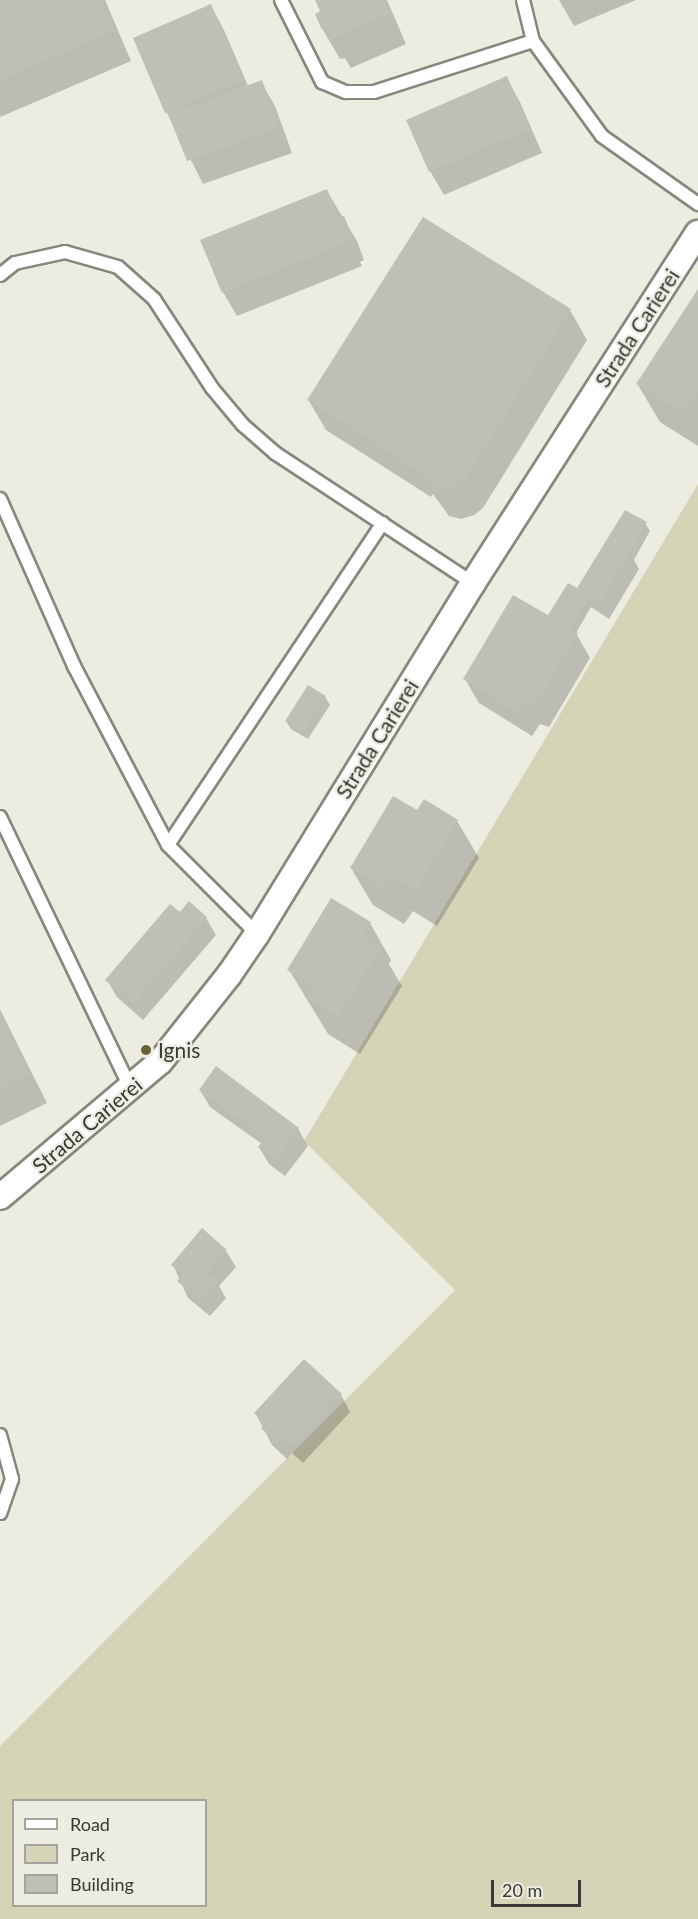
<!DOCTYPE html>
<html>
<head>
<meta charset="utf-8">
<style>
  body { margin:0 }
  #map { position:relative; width:698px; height:1919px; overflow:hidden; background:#ecece1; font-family:Lato,sans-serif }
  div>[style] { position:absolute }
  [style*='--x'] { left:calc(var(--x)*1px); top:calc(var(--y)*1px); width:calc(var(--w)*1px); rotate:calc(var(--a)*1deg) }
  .green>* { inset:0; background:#d5d4b6 }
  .shadow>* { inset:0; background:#0003 }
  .building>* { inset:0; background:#bfbfb4 }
  .roads { filter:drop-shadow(2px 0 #87877d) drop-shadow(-2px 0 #87877d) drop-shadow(0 2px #87877d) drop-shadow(0 -2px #87877d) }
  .service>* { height:12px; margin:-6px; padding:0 6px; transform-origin:6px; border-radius:6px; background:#fff }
  .minor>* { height:24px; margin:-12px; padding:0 12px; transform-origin:12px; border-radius:12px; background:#fff }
  .dots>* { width:16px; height:16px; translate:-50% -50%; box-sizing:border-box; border:3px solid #ecece1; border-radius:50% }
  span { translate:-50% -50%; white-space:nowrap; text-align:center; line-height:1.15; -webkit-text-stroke:4.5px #ecece1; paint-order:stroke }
  .street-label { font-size:21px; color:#393834 }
  .poi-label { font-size:21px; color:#393834 }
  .left { translate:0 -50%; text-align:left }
  .legend { position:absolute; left:12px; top:1799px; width:195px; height:108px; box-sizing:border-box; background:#ecece1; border:2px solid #a4a49c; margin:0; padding:8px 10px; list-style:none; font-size:18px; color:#393834 }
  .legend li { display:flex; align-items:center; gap:12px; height:30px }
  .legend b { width:30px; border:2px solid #a4a49c }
  .scale { position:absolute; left:491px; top:1880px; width:90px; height:27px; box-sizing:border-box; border:3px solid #393834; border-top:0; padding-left:8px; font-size:18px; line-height:21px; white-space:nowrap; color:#393834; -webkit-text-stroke:4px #ecece1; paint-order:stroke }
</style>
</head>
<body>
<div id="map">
  <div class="green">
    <div style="clip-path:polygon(evenodd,698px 484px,698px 1919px,0 1919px,0 1746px,455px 1290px,304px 1141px,698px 484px,14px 1800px,206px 1800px,206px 1906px,14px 1906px,14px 1800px)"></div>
  </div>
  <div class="shadow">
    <div style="clip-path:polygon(0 0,105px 0,131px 61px,0 117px)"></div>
    <div style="clip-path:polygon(317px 0,387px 0,406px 44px,351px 68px,345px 58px,340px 59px,323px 30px,322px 12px)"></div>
    <div style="clip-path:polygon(559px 0,636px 0,574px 26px)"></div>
    <div style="clip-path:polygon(211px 6px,224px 30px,248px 86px,261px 82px,275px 106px,292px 153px,203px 184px,167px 113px,135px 39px)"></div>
    <div style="clip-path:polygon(506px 78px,520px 102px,542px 153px,444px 195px,430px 171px)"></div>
    <div style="clip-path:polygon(327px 191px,357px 241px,364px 260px,360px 262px,362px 266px,237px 316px,223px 292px)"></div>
    <div style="clip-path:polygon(698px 291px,698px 446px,660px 422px,638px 385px)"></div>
    <div style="clip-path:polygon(570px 310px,587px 340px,483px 508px,474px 515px,461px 519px,449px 516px,433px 494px,431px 497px,326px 430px,309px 401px)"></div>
    <div style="clip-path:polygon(645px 523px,650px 531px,634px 560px,639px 569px,609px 619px,591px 607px,576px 633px,590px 658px,549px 727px,540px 724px,532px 736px,479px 703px,465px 679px,551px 619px,581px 592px)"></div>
    <div style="clip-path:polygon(325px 697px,330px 705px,308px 739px,291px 729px,286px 721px)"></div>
    <div style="clip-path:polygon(418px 812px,457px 821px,479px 858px,437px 926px,413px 911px,404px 924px,373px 905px,351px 868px)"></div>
    <div style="clip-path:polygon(189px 904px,206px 918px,216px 935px,143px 1020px,117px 997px,107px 980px)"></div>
    <div style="clip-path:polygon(370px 923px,391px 960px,389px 964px,402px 986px,360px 1054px,328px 1034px,289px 970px)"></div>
    <div style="clip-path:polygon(0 1010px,47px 1103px,0 1126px)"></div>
    <div style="clip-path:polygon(200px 1090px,298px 1129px,308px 1146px,285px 1176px,269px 1164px,259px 1147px,262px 1144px,210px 1107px)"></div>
    <div style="clip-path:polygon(226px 1251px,236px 1267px,219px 1286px,226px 1298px,210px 1316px,188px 1298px,173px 1265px)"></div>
    <div style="clip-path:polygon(341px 1395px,350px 1412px,303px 1463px,292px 1453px,287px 1459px,272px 1445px,256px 1414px)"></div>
  </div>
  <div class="building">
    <div style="clip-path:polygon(0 0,101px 0,115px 31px,0 80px)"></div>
    <div style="clip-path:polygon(315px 0,384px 0,390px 14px,332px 39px,328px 28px,322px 30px,315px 14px,320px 11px)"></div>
    <div style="clip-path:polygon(211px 4px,244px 80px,165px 113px,133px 38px)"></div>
    <div style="clip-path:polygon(507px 76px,530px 129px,429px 172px,406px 120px)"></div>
    <div style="clip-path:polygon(262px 80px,279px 128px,187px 161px,168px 114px)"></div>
    <div style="clip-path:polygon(327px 189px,339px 218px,344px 216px,352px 236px,347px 238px,349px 242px,222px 293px,200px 240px)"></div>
    <div style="clip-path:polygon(423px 217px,571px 309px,466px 478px,457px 485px,443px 489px,431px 486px,415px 466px,413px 468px,307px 400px)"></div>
    <div style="clip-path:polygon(698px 289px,698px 390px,683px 414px,636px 384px)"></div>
    <div style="clip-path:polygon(625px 510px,647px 522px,599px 603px,589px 595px,570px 628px,578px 632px,536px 704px,526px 701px,518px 713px,463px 679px,513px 595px,548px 615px,568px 583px,577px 588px)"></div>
    <div style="clip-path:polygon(308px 685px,326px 696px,303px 732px,285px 721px)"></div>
    <div style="clip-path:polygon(393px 796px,417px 810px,424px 799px,458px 820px,416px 890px,391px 875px,383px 888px,350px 868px)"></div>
    <div style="clip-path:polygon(331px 898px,371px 922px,362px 936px,381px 947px,338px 1017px,305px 997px,312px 985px,287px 970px)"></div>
    <div style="clip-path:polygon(189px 901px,207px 917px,133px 1004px,105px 980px,170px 904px,180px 912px)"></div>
    <div style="clip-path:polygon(0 1009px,31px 1073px,0 1088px)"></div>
    <div style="clip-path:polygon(216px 1066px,299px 1128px,275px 1160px,258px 1147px,265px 1138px,199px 1090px)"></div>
    <div style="clip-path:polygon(202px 1228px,227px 1250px,208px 1272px,217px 1280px,200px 1301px,177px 1281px,182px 1274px,171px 1265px)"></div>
    <div style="clip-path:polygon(304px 1359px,342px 1394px,292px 1447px,282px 1437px,277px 1443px,261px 1428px,265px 1424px,254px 1413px)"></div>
  </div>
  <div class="roads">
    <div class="service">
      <div style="--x:281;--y:0;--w:92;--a:63.4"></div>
      <div style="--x:322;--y:82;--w:26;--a:23"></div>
      <div style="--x:346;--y:92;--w:28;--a:0"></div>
      <div style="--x:374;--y:92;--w:167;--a:-17.8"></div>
      <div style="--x:533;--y:41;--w:117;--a:54"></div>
      <div style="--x:602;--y:136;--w:118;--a:35.3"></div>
      <div style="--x:523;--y:0;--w:42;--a:76.3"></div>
      <div style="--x:0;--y:275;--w:19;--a:-39"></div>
      <div style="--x:15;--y:263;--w:51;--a:-12.4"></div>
      <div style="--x:65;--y:252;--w:55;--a:15.8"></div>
      <div style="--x:118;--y:267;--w:48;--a:41.6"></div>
      <div style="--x:154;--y:299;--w:106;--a:56.9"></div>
      <div style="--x:212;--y:388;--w:48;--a:50"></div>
      <div style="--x:243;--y:425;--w:43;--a:41.2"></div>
      <div style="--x:275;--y:453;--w:237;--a:33.3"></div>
      <div style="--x:0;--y:499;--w:183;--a:66.1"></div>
      <div style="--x:74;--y:666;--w:202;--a:62.3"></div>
      <div style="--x:168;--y:845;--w:126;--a:45"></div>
      <div style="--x:0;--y:817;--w:302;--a:64.3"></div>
      <div style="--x:168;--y:845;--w:387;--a:-56.3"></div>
      <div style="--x:0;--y:1435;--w:46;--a:74.7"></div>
      <div style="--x:12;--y:1479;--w:36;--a:109"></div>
    </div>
    <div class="minor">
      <div style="--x:0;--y:1197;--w:209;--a:-40.2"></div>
      <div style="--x:160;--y:1062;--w:111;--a:-51.6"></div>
      <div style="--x:229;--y:975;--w:50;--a:-55.7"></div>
      <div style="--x:257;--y:934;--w:412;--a:-58.4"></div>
      <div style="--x:473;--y:583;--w:416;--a:-57.3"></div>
    </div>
  </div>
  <div class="dots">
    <div style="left:146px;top:1050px;background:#666430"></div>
  </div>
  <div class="street-label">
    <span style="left:637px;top:328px;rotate:-57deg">Strada Carierei</span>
    <span style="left:377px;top:739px;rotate:-58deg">Strada Carierei</span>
    <span style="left:87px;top:1125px;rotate:-40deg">Strada Carierei</span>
  </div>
  <div class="poi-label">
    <span class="left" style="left:158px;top:1050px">Ignis</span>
  </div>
  <ul class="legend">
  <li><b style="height:8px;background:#fff"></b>Road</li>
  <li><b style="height:16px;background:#d5d4b6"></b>Park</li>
  <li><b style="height:16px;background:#bfbfb4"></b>Building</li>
  </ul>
  <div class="scale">20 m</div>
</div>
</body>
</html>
